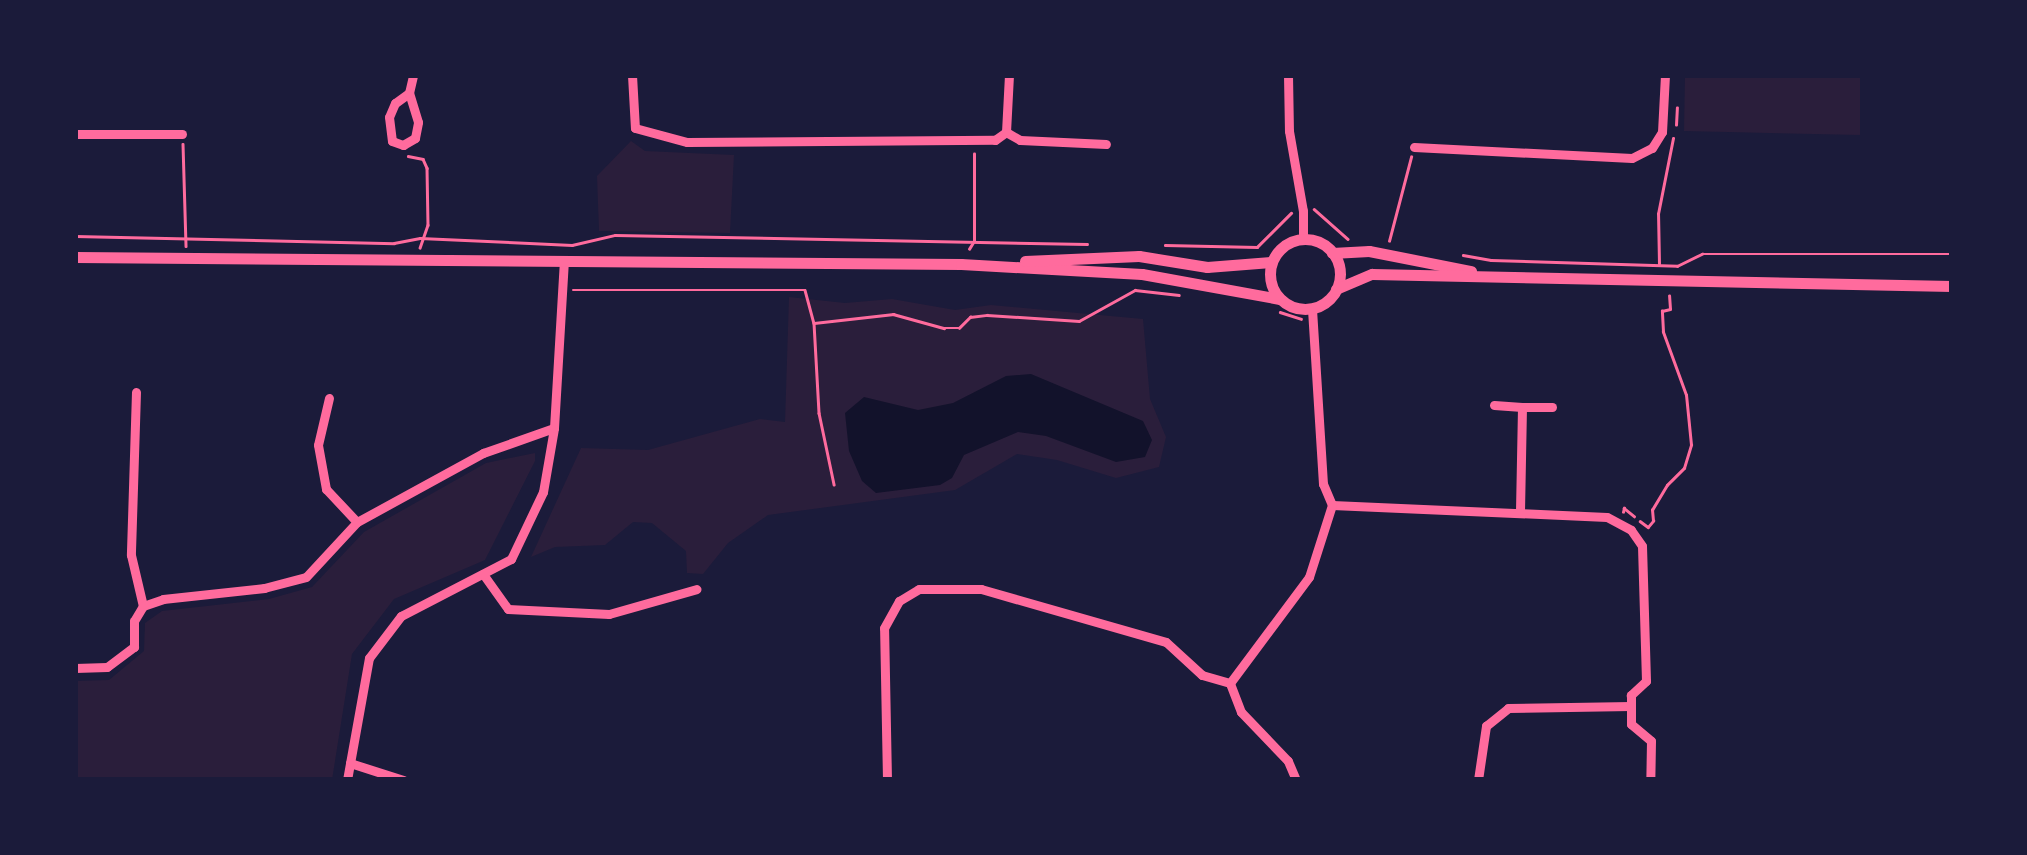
<!DOCTYPE html>
<html>
<head>
<meta charset="utf-8">
<style>
  body { margin:0 }
  #map { position:relative; width:2027px; height:855px; overflow:hidden; background:#1b1b3a; font-family:"Source Sans 3",sans-serif }
  div>[style] { position:absolute }
  [style*='--x'] { left:calc(var(--x)*1px); top:calc(var(--y)*1px); width:calc(var(--w)*1px); rotate:calc(var(--a)*1deg) }
  .green>* { inset:0; background:#2a1e3b }
  .water>* { inset:0; background:#12122b }
  .path>* { height:2.5px; margin:-1.25px; padding:0 1.25px; transform-origin:1.25px; border-radius:1.25px; background:#ff6b9d }
  .minor>* { height:9px; margin:-4.5px; padding:0 4.5px; transform-origin:4.5px; border-radius:4.5px; background:#ff6b9d }
  .tertiary>* { height:11px; margin:-5.5px; padding:0 5.5px; transform-origin:5.5px; border-radius:5.5px; background:#ff6b9d }
  .tertiary>.ring { margin:-5.5px; padding:0; box-sizing:content-box; background:none; border:11px solid #ff6b9d; border-radius:50% }
  span { translate:-50% -50%; white-space:nowrap; text-align:center; line-height:1.15; -webkit-text-stroke:10px #1b1b3a; paint-order:stroke }
  .frame { position:absolute; inset:0; border:78px solid #1b1b3a; pointer-events:none }
</style>
</head>
<body>
<div id="map">
  <div class="green">
    <div style="clip-path:polygon(1685px 75px,1860px 75px,1860px 135px,1684px 131px)"></div>
    <div style="clip-path:polygon(631px 141px,645px 151px,734px 155px,730px 233px,599px 231px,597px 176px)"></div>
    <div style="clip-path:polygon(789px 297px,845px 303px,892px 299px,955px 310px,991px 305px,1143px 319px,1150px 399px,1166px 437px,1159px 467px,1116px 478px,1057px 460px,1017px 454px,955px 490px,768px 515px,728px 543px,703px 574px,687px 573px,686px 551px,652px 523px,633px 522px,605px 545px,555px 547px,531px 557px,581px 448px,648px 450px,760px 419px,785px 422px)"></div>
    <div style="clip-path:polygon(535px 453px,535px 461px,485px 560px,394px 599px,352px 654px,332px 780px,75px 780px,75px 681px,109px 680px,144px 651px,145px 623px,162px 611px,269px 599px,312px 587px,364px 532px,486px 463px)"></div>
  </div>
  <div class="water">
    <div style="clip-path:polygon(1031px 374px,1143px 421px,1152px 440px,1145px 457px,1116px 462px,1046px 436px,1018px 432px,964px 455px,952px 478px,940px 485px,876px 493px,862px 481px,849px 451px,845px 413px,864px 397px,918px 410px,953px 403px,1006px 376px)"></div>
  </div>
  <div class="path">
    <div style="--x:1676;--y:125;--w:17;--a:-87"></div>
    <div style="--x:183;--y:144;--w:102;--a:88.3"></div>
    <div style="--x:408;--y:156;--w:15;--a:11"></div>
    <div style="--x:423;--y:159;--w:10;--a:66"></div>
    <div style="--x:427;--y:168;--w:57;--a:89"></div>
    <div style="--x:428;--y:225;--w:24;--a:109"></div>
    <div style="--x:1314;--y:209;--w:45;--a:41.4"></div>
    <div style="--x:75;--y:236;--w:319;--a:1.3"></div>
    <div style="--x:394;--y:243;--w:26;--a:-11"></div>
    <div style="--x:420;--y:238;--w:152;--a:2.6"></div>
    <div style="--x:572;--y:245;--w:44;--a:-13.1"></div>
    <div style="--x:615;--y:235;--w:472;--a:1.1"></div>
    <div style="--x:1389;--y:241;--w:87;--a:-75.3"></div>
    <div style="--x:1165;--y:245;--w:92;--a:1.2"></div>
    <div style="--x:1257;--y:247;--w:48;--a:-45"></div>
    <div style="--x:969;--y:249;--w:9;--a:-58"></div>
    <div style="--x:974;--y:241;--w:87;--a:-90"></div>
    <div style="--x:1463;--y:255;--w:28;--a:10"></div>
    <div style="--x:1491;--y:260;--w:186;--a:1.8"></div>
    <div style="--x:1677;--y:266;--w:28;--a:-26"></div>
    <div style="--x:1702;--y:254;--w:250;--a:0"></div>
    <div style="--x:1659;--y:264;--w:50;--a:-91.1"></div>
    <div style="--x:1658;--y:214;--w:77;--a:-78.8"></div>
    <div style="--x:573;--y:290;--w:232;--a:0"></div>
    <div style="--x:805;--y:290;--w:34;--a:75"></div>
    <div style="--x:814;--y:323;--w:80;--a:-6.5"></div>
    <div style="--x:893;--y:314;--w:53;--a:15.4"></div>
    <div style="--x:944;--y:328;--w:15;--a:0"></div>
    <div style="--x:959;--y:328;--w:16;--a:-45"></div>
    <div style="--x:970;--y:317;--w:17;--a:-7"></div>
    <div style="--x:987;--y:315;--w:92;--a:3.7"></div>
    <div style="--x:1079;--y:321;--w:64;--a:-29"></div>
    <div style="--x:1135;--y:290;--w:44;--a:6.5"></div>
    <div style="--x:1280;--y:312;--w:22;--a:18"></div>
    <div style="--x:814;--y:323;--w:90;--a:86.8"></div>
    <div style="--x:819;--y:413;--w:73;--a:78.1"></div>
    <div style="--x:1623;--y:512;--w:4;--a:-76"></div>
    <div style="--x:1624;--y:508;--w:13;--a:39"></div>
    <div style="--x:1640;--y:521;--w:10;--a:37"></div>
    <div style="--x:1648;--y:527;--w:8;--a:-50"></div>
    <div style="--x:1653;--y:521;--w:11;--a:-95"></div>
    <div style="--x:1652;--y:510;--w:29;--a:-59"></div>
    <div style="--x:1667;--y:485;--w:24;--a:-45"></div>
    <div style="--x:1684;--y:468;--w:24;--a:-73"></div>
    <div style="--x:1691;--y:445;--w:50;--a:-95.7"></div>
    <div style="--x:1686;--y:395;--w:67;--a:-110.1"></div>
    <div style="--x:1663;--y:332;--w:21;--a:-93"></div>
    <div style="--x:1662;--y:311;--w:8;--a:-14"></div>
    <div style="--x:1670;--y:309;--w:13;--a:-94"></div>
  </div>
  <div class="minor">
    <div style="--x:632;--y:75;--w:53;--a:86.8"></div>
    <div style="--x:635;--y:128;--w:54;--a:15.1"></div>
    <div style="--x:687;--y:142;--w:308;--a:-0.4"></div>
    <div style="--x:995;--y:140;--w:14;--a:-36"></div>
    <div style="--x:1006;--y:132;--w:57;--a:-87"></div>
    <div style="--x:1288;--y:75;--w:56;--a:89"></div>
    <div style="--x:1289;--y:131;--w:81;--a:80.1"></div>
    <div style="--x:1303;--y:211;--w:28;--a:90"></div>
    <div style="--x:409;--y:93;--w:17;--a:144"></div>
    <div style="--x:395;--y:103;--w:15;--a:113"></div>
    <div style="--x:389;--y:117;--w:24;--a:83"></div>
    <div style="--x:392;--y:141;--w:12;--a:20"></div>
    <div style="--x:403;--y:145;--w:14;--a:-30"></div>
    <div style="--x:415;--y:138;--w:16;--a:-79"></div>
    <div style="--x:418;--y:122;--w:30;--a:-107"></div>
    <div style="--x:409;--y:93;--w:18;--a:-77"></div>
    <div style="--x:1006;--y:132;--w:16;--a:30"></div>
    <div style="--x:1020;--y:140;--w:86;--a:2.7"></div>
    <div style="--x:75;--y:134;--w:107;--a:0"></div>
    <div style="--x:1414;--y:147;--w:218;--a:2.9"></div>
    <div style="--x:1632;--y:158;--w:22;--a:-27"></div>
    <div style="--x:1652;--y:148;--w:19;--a:-58"></div>
    <div style="--x:1662;--y:132;--w:57;--a:-87"></div>
    <div style="--x:136;--y:392;--w:163;--a:91.8"></div>
    <div style="--x:131;--y:555;--w:52;--a:76.8"></div>
    <div style="--x:329;--y:398;--w:48;--a:103.2"></div>
    <div style="--x:318;--y:445;--w:45;--a:79.7"></div>
    <div style="--x:326;--y:489;--w:45;--a:46.8"></div>
    <div style="--x:1494;--y:405;--w:28;--a:4"></div>
    <div style="--x:1522;--y:407;--w:106;--a:91.1"></div>
    <div style="--x:1522;--y:407;--w:30;--a:0"></div>
    <div style="--x:1332;--y:505;--w:275;--a:2.5"></div>
    <div style="--x:1607;--y:517;--w:27;--a:28"></div>
    <div style="--x:1631;--y:530;--w:19;--a:55"></div>
    <div style="--x:1642;--y:546;--w:135;--a:88.3"></div>
    <div style="--x:1646;--y:681;--w:21;--a:137"></div>
    <div style="--x:1631;--y:695;--w:29;--a:90"></div>
    <div style="--x:1631;--y:724;--w:26;--a:40"></div>
    <div style="--x:1651;--y:741;--w:39;--a:91"></div>
    <div style="--x:483;--y:574;--w:43;--a:54.5"></div>
    <div style="--x:508;--y:609;--w:101;--a:2.8"></div>
    <div style="--x:609;--y:614;--w:91;--a:-15.9"></div>
    <div style="--x:75;--y:668;--w:32;--a:-2"></div>
    <div style="--x:107;--y:667;--w:34;--a:-37"></div>
    <div style="--x:134;--y:647;--w:26;--a:-90"></div>
    <div style="--x:134;--y:621;--w:17;--a:-59"></div>
    <div style="--x:143;--y:606;--w:21;--a:-19"></div>
    <div style="--x:163;--y:599;--w:102;--a:-6.2"></div>
    <div style="--x:264;--y:588;--w:43;--a:-14.7"></div>
    <div style="--x:306;--y:577;--w:75;--a:-47.2"></div>
    <div style="--x:357;--y:522;--w:144;--a:-28.7"></div>
    <div style="--x:483;--y:453;--w:75;--a:-19.4"></div>
    <div style="--x:350;--y:763;--w:56;--a:17.8"></div>
    <div style="--x:347;--y:780;--w:124;--a:-79.8"></div>
    <div style="--x:369;--y:658;--w:53;--a:-52.7"></div>
    <div style="--x:401;--y:616;--w:124;--a:-27.4"></div>
    <div style="--x:511;--y:559;--w:74;--a:-64.5"></div>
    <div style="--x:543;--y:492;--w:65;--a:-80.2"></div>
    <div style="--x:554;--y:428;--w:168;--a:-86.6"></div>
    <div style="--x:887;--y:780;--w:152;--a:-91.1"></div>
    <div style="--x:884;--y:628;--w:31;--a:-61"></div>
    <div style="--x:899;--y:601;--w:23;--a:-31"></div>
    <div style="--x:919;--y:589;--w:62;--a:0"></div>
    <div style="--x:981;--y:589;--w:192;--a:16"></div>
    <div style="--x:1166;--y:642;--w:49;--a:42.5"></div>
    <div style="--x:1202;--y:675;--w:29;--a:16"></div>
    <div style="--x:1296;--y:780;--w:21;--a:-113"></div>
    <div style="--x:1288;--y:761;--w:68;--a:-133.8"></div>
    <div style="--x:1241;--y:712;--w:31;--a:-111"></div>
    <div style="--x:1230;--y:683;--w:132;--a:-53.3"></div>
    <div style="--x:1309;--y:577;--w:76;--a:-72.3"></div>
    <div style="--x:1332;--y:505;--w:23;--a:-113"></div>
    <div style="--x:1323;--y:484;--w:176;--a:-93.6"></div>
    <div style="--x:1478;--y:780;--w:55;--a:-81.6"></div>
    <div style="--x:1486;--y:726;--w:28;--a:-39"></div>
    <div style="--x:1508;--y:708;--w:123;--a:-0.9"></div>
  </div>
  <div class="tertiary">
    <div class="ring" style="left:1270px;top:239px;width:59px;height:59px"></div>
    <div style="--x:1332;--y:253;--w:37;--a:-3"></div>
    <div style="--x:1369;--y:251;--w:104;--a:11.1"></div>
    <div style="--x:75;--y:257;--w:886;--a:0.45"></div>
    <div style="--x:961;--y:264;--w:181;--a:3.2"></div>
    <div style="--x:1142;--y:274;--w:140;--a:10.3"></div>
    <div style="--x:1025;--y:261;--w:114;--a:-2.5"></div>
    <div style="--x:1139;--y:256;--w:69;--a:9.2"></div>
    <div style="--x:1207;--y:267;--w:64;--a:-4.5"></div>
    <div style="--x:1336;--y:289;--w:39;--a:-23"></div>
    <div style="--x:1372;--y:274;--w:580;--a:1.19"></div>
  </div>
  <div class="frame"></div>
</div>
</body>
</html>
